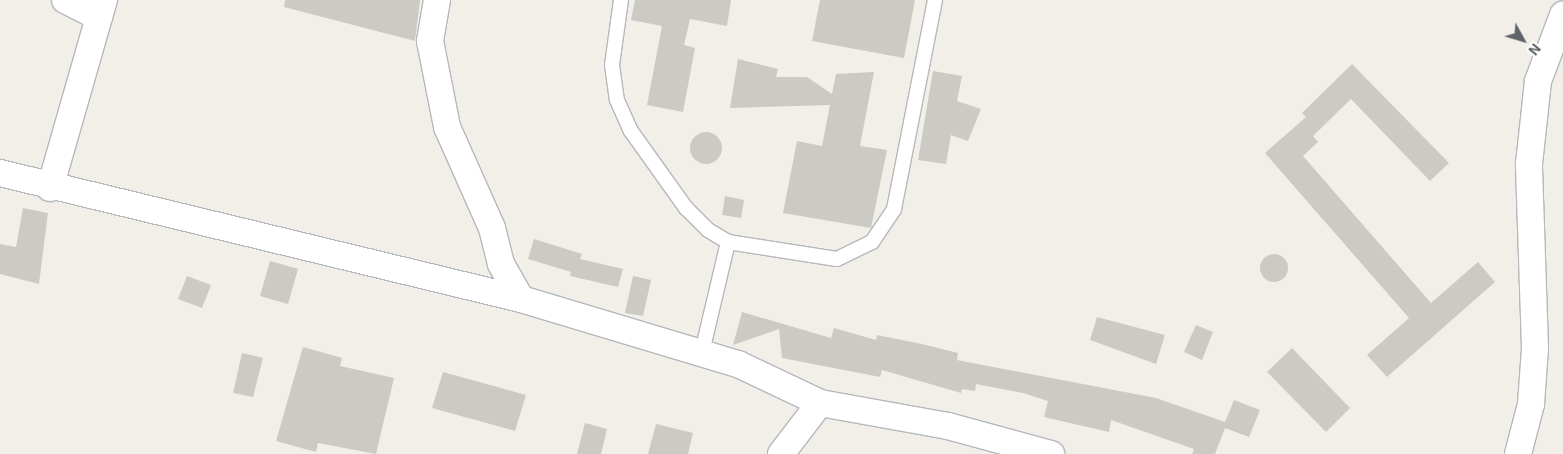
<!DOCTYPE html>
<html>
<head>
<meta charset="utf-8">
<style>
  body { margin:0 }
  #map { position:relative; width:1563px; height:454px; overflow:hidden; background:#f1efe8; font-family:"Exo 2",sans-serif }
  div>[style] { position:absolute }
  [style*='--x'] { left:calc(var(--x)*1px); top:calc(var(--y)*1px); width:calc(var(--w)*1px); rotate:calc(var(--a)*1deg) }
  .building>* { inset:0; background:#cccac5 }
  .round { border-radius:50% }
  .roads { filter:drop-shadow(1px 0 #b5b8bc) drop-shadow(-1px 0 #b5b8bc) drop-shadow(0 1px #b5b8bc) drop-shadow(0 -1px #b5b8bc) }
  .lane>* { height:14px; margin:-7px; padding:0 7px; transform-origin:7px; border-radius:7px; background:#fff }
  .street>* { height:26px; margin:-13px; padding:0 13px; transform-origin:13px; border-radius:13px; background:#fff }
  span { translate:-50% -50%; white-space:nowrap; text-align:center; line-height:1.15; -webkit-text-stroke:5px #fff; paint-order:stroke }
  .north { position:absolute; left:1498px; top:15px; width:50px; height:50px; -webkit-text-stroke:4px #fff; paint-order:stroke; rotate:129deg; font-size:14px; font-weight:700; line-height:20px; text-align:center; color:#5f6368 }
  .north::after { content:''; display:block; margin:auto; width:18px; height:22px; background:#5f6368; clip-path:polygon(50% 0,100% 100%,50% 72%,0 100%) }
</style>
</head>
<body>
<div id="map">
  <div class="building">
    <div style="clip-path:polygon(285px 0,420px 0,415px 41px,284px 7px)"></div>
    <div style="clip-path:polygon(635px 0,731px 0,727px 26px,690px 19px,684px 45px,695px 48px,683px 112px,647px 105px,662px 26px,631px 20px)"></div>
    <div style="clip-path:polygon(820px 0,915px 0,904px 58px,812px 41px)"></div>
    <div style="clip-path:polygon(738px 59px,778px 69px,776px 77px,807px 77px,832px 94px,836px 74px,874px 72px,860px 146px,887px 150px,871px 228px,783px 213px,797px 141px,822px 146px,830px 105px,730px 108px)"></div>
    <div style="clip-path:polygon(1352px 64px,1449px 163px,1430px 181px,1351px 99px,1313px 136px,1318px 142px,1303px 156px,1431px 303px,1478px 262px,1495px 282px,1387px 377px,1367px 355px,1409px 318px,1265px 153px,1306px 117px,1302px 113px)"></div>
    <div style="clip-path:polygon(933px 71px,962px 76px,957px 101px,981px 109px,968px 141px,951px 135px,946px 164px,918px 160px)"></div>
    <div class="round" style="left:690px;top:132px;width:32px;height:32px"></div>
    <div style="clip-path:polygon(725px 196px,744px 200px,741px 218px,722px 215px)"></div>
    <div style="clip-path:polygon(23px 208px,48px 213px,39px 284px,0 274px,0 244px,16px 247px)"></div>
    <div style="clip-path:polygon(534px 239px,582px 254px,580px 259px,623px 269px,618px 287px,570px 276px,571px 272px,528px 259px)"></div>
    <div class="round" style="left:1260px;top:254px;width:28px;height:28px"></div>
    <div style="clip-path:polygon(270px 261px,298px 269px,288px 304px,260px 296px)"></div>
    <div style="clip-path:polygon(187px 276px,211px 285px,202px 308px,178px 299px)"></div>
    <div style="clip-path:polygon(633px 276px,651px 280px,643px 316px,625px 313px)"></div>
    <div style="clip-path:polygon(742px 312px,831px 338px,834px 328px,876px 340px,877px 335px,922px 344px,958px 353px,957px 360px,1156px 398px,1225px 422px,1234px 400px,1260px 410px,1249px 437px,1225px 428px,1215px 454px,1192px 454px,1194px 449px,1111px 420px,1109px 432px,1044px 417px,1048px 401px,1023px 393px,976px 384px,975px 391px,962px 389px,961px 393px,882px 370px,880px 377px,782px 358px,779px 329px,733px 345px)"></div>
    <div style="clip-path:polygon(1097px 317px,1165px 335px,1156px 364px,1090px 340px)"></div>
    <div style="clip-path:polygon(1196px 325px,1213px 332px,1202px 360px,1184px 352px)"></div>
    <div style="clip-path:polygon(303px 347px,342px 358px,340px 366px,394px 378px,376px 454px,318px 443px,316px 452px,276px 441px)"></div>
    <div style="clip-path:polygon(1292px 348px,1350px 408px,1326px 432px,1267px 372px)"></div>
    <div style="clip-path:polygon(242px 353px,263px 358px,253px 397px,233px 393px)"></div>
    <div style="clip-path:polygon(443px 372px,526px 395px,515px 431px,432px 408px)"></div>
    <div style="clip-path:polygon(585px 423px,607px 429px,601px 454px,577px 454px)"></div>
    <div style="clip-path:polygon(656px 424px,693px 433px,688px 454px,648px 454px)"></div>
  </div>
  <div class="roads">
    <div class="lane">
      <div style="--x:621;--y:0;--w:66;--a:97.9"></div>
      <div style="--x:612;--y:65;--w:35;--a:82"></div>
      <div style="--x:617;--y:100;--w:34;--a:66"></div>
      <div style="--x:631;--y:131;--w:95;--a:54.5"></div>
      <div style="--x:686;--y:208;--w:31;--a:45"></div>
      <div style="--x:708;--y:230;--w:23;--a:31"></div>
      <div style="--x:728;--y:242;--w:110;--a:8.9"></div>
      <div style="--x:837;--y:259;--w:39;--a:-26"></div>
      <div style="--x:872;--y:242;--w:40;--a:-56"></div>
      <div style="--x:894;--y:209;--w:213;--a:-78.9"></div>
      <div style="--x:702;--y:352;--w:113;--a:-76.7"></div>
    </div>
    <div class="street">
      <div style="--x:65;--y:0;--w:38;--a:27"></div>
      <div style="--x:437;--y:0;--w:42;--a:99.7"></div>
      <div style="--x:430;--y:41;--w:88;--a:78.8"></div>
      <div style="--x:447;--y:127;--w:111;--a:66"></div>
      <div style="--x:492;--y:228;--w:37;--a:76"></div>
      <div style="--x:501;--y:264;--w:40;--a:60.3"></div>
      <div style="--x:0;--y:173;--w:536;--a:13.6"></div>
      <div style="--x:521;--y:299;--w:227;--a:16.7"></div>
      <div style="--x:738;--y:364;--w:91;--a:25.4"></div>
      <div style="--x:820;--y:403;--w:130;--a:10.2"></div>
      <div style="--x:948;--y:426;--w:107;--a:15.2"></div>
      <div style="--x:50;--y:188;--w:196;--a:-74"></div>
      <div style="--x:781;--y:454;--w:64;--a:-52.6"></div>
      <div style="--x:1518;--y:454;--w:52;--a:-75.4"></div>
      <div style="--x:1531;--y:404;--w:56;--a:-85.9"></div>
      <div style="--x:1535;--y:348;--w:184;--a:-91.9"></div>
      <div style="--x:1529;--y:164;--w:83;--a:-83.8"></div>
      <div style="--x:1538;--y:81;--w:71;--a:-69.3"></div>
    </div>
  </div>
  <div class="north">N</div>
</div>
</body>
</html>
